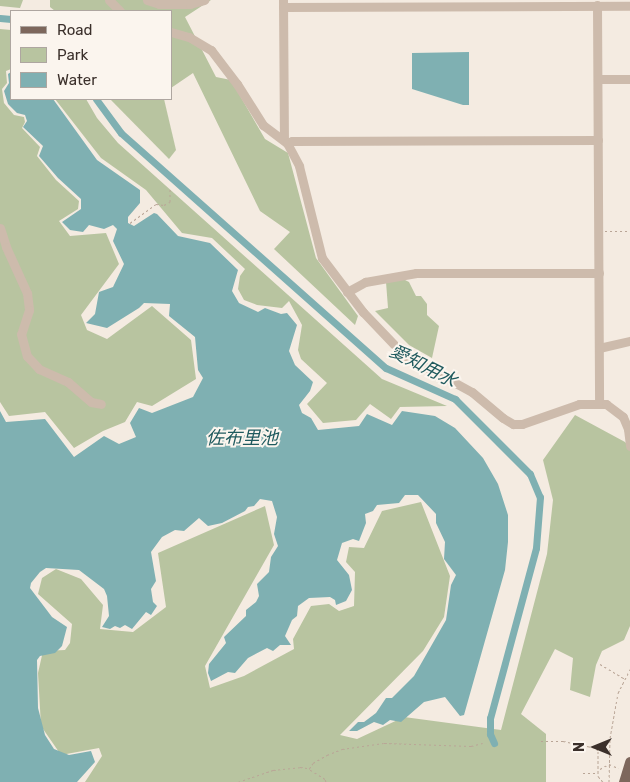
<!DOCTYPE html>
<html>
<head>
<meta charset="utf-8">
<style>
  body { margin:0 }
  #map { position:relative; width:630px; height:782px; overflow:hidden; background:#f4ebe1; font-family:Rubik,"Noto Sans JP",sans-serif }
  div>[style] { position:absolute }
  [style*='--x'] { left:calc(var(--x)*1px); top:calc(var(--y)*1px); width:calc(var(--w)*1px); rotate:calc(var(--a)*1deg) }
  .green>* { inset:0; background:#b8c4a0 }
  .water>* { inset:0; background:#7fb0b2 }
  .canal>* { height:7px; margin:-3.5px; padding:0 3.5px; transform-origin:3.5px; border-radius:3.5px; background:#7fb0b2 }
  .path>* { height:1px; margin-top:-0.5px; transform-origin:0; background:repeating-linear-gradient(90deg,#b9a596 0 2.5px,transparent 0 5px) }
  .minor>* { height:9px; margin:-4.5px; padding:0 4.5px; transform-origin:4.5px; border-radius:4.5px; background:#cdbbac }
  .major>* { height:11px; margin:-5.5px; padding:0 5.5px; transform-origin:5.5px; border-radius:5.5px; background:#7d675c }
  span { translate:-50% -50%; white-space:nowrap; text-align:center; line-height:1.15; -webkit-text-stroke:4px #fbf5ee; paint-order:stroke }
  .water-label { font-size:18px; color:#1f5a5e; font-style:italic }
  .legend { position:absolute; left:10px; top:10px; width:162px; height:90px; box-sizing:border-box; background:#fbf5ee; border:1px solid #aea6a0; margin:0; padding:6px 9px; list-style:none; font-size:15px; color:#3b302b }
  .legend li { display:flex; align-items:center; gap:10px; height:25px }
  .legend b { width:25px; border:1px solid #aea6a0 }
  .north { position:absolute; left:570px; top:722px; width:50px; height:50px; -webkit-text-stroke:4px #fbf5ee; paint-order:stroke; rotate:270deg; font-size:14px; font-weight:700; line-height:20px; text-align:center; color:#3b302b }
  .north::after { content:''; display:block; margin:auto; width:18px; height:22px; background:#3b302b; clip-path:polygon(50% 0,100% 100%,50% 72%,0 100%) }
</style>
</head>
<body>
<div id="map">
  <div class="green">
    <div style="clip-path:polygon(0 0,23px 0,20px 8px,0 6px)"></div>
    <div style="clip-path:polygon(50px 0,211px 0,185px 17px,216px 77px,231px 80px,265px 139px,288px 153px,316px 258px,358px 316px,355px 325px,274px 249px,290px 232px,260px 211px,193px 73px,171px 88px,171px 11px,55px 11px,50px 7px)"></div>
    <div style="clip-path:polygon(0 29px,11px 30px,11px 69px,6px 71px,7px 83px,2px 89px,4px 103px,14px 115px,24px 117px,25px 122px,22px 128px,40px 147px,37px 156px,56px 180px,79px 201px,78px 209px,59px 221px,70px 236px,106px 233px,119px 264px,81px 315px,87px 330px,107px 339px,152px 306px,191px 340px,196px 379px,152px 406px,137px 402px,125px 422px,103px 431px,74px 448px,45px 412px,9px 416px,0 402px)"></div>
    <div style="clip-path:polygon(55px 99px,86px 99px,97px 118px,118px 143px,382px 379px,447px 406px,400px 407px,391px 419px,370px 404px,356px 420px,323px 423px,307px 404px,327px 383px,301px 359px,298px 350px,302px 325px,289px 301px,282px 308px,257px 305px,244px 300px,238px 289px,240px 276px,245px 269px,212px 238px,182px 233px,146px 190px,101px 158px)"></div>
    <div style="clip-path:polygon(110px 99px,164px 99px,176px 150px,169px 159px)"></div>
    <div style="clip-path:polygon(403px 279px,409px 282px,416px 296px,421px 296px,427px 304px,427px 315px,439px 326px,432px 358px,409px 345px,375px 311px,388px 308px,386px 282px)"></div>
    <div style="clip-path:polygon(575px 415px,625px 442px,630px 448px,630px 626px,624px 640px,602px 651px,596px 665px,590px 697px,570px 690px,573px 658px,555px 649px,521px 714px,546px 734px,546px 782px,85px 782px,102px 756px,99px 748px,61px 755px,41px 726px,38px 673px,43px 651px,65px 650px,70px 643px,72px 624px,38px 594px,42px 578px,56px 569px,81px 579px,103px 605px,100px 629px,133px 632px,166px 607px,158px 553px,265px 506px,274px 545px,205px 666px,210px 688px,244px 676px,294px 649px,293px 639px,311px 606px,329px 604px,339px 611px,354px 606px,355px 572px,346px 562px,349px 547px,364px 548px,382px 511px,421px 502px,450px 576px,444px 617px,423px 651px,340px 735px,357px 739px,404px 717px,501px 730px,547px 554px,553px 500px,543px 460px)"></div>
  </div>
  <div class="water">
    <div style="clip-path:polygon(469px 52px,469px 105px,463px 105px,412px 89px,412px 53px)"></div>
    <div style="clip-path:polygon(11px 72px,11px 99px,53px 99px,97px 160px,140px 190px,140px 203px,128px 217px,128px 223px,134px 226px,154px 213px,157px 214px,178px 236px,210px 243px,238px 270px,232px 291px,239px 303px,258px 312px,265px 308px,281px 314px,287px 313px,297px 325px,289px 351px,295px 365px,313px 382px,310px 391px,299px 405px,302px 413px,311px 418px,318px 430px,359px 426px,367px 414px,392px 425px,402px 411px,435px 416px,455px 428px,483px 458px,498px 484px,508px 515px,508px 542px,505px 570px,464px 715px,460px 716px,445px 697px,424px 702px,401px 722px,390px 720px,383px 725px,374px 722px,357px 731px,349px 731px,358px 722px,364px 722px,376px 713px,386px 698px,392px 698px,414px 676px,446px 620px,451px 585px,456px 575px,444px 559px,445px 542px,436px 523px,436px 514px,418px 495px,405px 495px,399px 503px,377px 505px,373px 511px,365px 514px,366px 523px,359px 541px,353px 539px,342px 543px,337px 560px,349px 575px,352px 590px,346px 601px,336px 605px,335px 600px,330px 597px,309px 598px,298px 606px,297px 616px,292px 620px,285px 636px,291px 645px,280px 645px,273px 651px,267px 648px,248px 658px,235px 673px,228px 672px,211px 681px,208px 673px,209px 664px,226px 643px,224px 637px,246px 616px,246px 610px,256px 602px,259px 596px,257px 584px,269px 572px,271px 557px,278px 546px,274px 534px,277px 517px,272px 501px,260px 499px,254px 506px,248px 507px,245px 511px,222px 523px,208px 526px,199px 518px,184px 531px,175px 530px,162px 537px,151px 552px,156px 581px,151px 589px,153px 602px,157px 606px,151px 615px,146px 612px,132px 629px,125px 625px,120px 628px,115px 626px,110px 629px,102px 627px,109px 616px,107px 596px,104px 589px,79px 570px,46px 568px,40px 572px,31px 583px,30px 588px,52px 617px,67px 627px,62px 646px,55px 653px,40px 656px,37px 660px,38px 708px,45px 735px,54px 749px,69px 755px,91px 751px,95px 762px,77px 782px,0 782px,0 411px,6px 422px,45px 419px,74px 457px,104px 436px,119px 444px,136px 437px,130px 423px,139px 408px,152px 413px,193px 397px,203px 378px,198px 370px,195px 337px,169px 316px,170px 304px,144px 303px,139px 308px,107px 328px,86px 323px,95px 314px,99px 292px,113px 287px,124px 264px,113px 241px,117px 229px,113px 225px,104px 229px,89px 225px,83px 232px,70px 230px,62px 222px,81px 209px,81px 199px,58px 178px,39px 156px,43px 146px,23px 127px,27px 121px,25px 115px,17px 113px,8px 104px,4px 91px,9px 83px,8px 74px)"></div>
  </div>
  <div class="canal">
    <div style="--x:0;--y:18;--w:11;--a:5"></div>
    <div style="--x:96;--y:99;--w:42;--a:53.7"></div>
    <div style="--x:121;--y:133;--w:354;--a:41.6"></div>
    <div style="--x:386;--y:368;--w:76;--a:24.2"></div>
    <div style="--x:455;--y:399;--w:106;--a:45"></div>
    <div style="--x:530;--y:474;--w:25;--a:67"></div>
    <div style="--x:540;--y:497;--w:51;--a:94.5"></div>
    <div style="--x:536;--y:548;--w:176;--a:105.1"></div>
    <div style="--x:490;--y:718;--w:16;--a:90"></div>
    <div style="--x:490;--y:734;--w:10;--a:66"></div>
  </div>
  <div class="path">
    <div style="--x:130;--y:223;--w:32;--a:-36"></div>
    <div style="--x:156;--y:204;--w:8;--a:7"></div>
    <div style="--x:164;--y:205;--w:7;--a:-27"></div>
    <div style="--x:170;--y:202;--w:14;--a:-90"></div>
    <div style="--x:605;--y:231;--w:22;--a:0"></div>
    <div style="--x:600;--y:664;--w:29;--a:31"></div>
    <div style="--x:541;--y:741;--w:22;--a:0"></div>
    <div style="--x:563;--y:741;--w:34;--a:12"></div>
    <div style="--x:596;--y:748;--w:4;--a:56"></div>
    <div style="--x:598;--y:751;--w:25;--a:90"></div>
    <div style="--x:598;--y:776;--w:8;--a:50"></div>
    <div style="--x:600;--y:769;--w:10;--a:-29"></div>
    <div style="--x:609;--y:764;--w:10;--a:24"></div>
    <div style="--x:583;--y:773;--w:14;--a:0"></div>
    <div style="--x:238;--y:782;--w:37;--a:-19"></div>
    <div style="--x:273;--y:770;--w:27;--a:-6"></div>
    <div style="--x:300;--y:767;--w:7;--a:8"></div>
    <div style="--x:326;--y:782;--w:3;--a:-108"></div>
    <div style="--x:325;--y:779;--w:19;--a:-148"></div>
    <div style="--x:309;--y:769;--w:7;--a:-56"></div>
    <div style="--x:313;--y:763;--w:16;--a:-30"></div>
    <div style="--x:327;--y:755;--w:16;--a:-22"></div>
    <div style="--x:342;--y:749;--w:42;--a:-8.1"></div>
    <div style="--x:384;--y:743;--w:87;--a:2"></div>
    <div style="--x:471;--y:746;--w:12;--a:-14"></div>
    <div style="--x:609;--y:782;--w:44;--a:-88.7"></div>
    <div style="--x:610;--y:738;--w:46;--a:-79.9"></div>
    <div style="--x:618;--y:693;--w:27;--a:-63"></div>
  </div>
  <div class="minor">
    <div style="--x:109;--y:0;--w:16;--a:45"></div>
    <div style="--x:147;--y:0;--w:13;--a:18"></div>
    <div style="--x:159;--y:4;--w:31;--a:0"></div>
    <div style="--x:190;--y:4;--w:15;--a:-16"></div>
    <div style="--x:283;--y:0;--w:140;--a:89.6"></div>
    <div style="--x:597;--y:5;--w:398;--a:89.7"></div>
    <div style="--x:283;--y:7;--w:347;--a:-0.2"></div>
    <div style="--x:171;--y:32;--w:19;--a:16"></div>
    <div style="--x:189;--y:37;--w:26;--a:31"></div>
    <div style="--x:211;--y:50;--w:43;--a:52.6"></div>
    <div style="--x:237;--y:84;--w:49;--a:57.6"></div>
    <div style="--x:263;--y:125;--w:30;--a:37"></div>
    <div style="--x:287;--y:143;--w:26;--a:62"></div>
    <div style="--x:299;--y:166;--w:95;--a:76"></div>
    <div style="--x:322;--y:258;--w:68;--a:52.8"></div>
    <div style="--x:363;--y:312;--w:59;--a:46.4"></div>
    <div style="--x:404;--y:355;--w:77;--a:28.6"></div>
    <div style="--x:472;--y:392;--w:40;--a:40"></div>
    <div style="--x:503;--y:418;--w:12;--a:31"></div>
    <div style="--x:513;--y:424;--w:9;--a:0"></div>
    <div style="--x:522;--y:424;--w:60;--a:-19.3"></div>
    <div style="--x:579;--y:404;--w:27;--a:0"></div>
    <div style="--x:606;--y:404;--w:21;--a:37"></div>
    <div style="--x:623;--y:417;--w:13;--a:67"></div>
    <div style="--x:628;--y:429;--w:17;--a:83"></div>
    <div style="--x:598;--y:79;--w:32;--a:0"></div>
    <div style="--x:287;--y:143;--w:5;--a:-22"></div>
    <div style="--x:292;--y:141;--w:306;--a:-0.2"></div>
    <div style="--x:0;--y:228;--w:20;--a:72"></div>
    <div style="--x:6;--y:247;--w:51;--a:65.5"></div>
    <div style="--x:27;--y:293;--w:17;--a:83"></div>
    <div style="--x:29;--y:310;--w:25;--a:108"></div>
    <div style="--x:21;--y:334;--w:23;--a:75"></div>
    <div style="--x:27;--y:356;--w:18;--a:47"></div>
    <div style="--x:39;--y:369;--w:32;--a:24"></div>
    <div style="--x:68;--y:382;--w:30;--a:41"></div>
    <div style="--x:91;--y:402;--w:10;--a:11"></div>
    <div style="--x:347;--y:292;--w:21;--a:-29"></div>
    <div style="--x:365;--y:282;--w:52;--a:-10"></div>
    <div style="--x:416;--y:273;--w:183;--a:0"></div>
    <div style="--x:599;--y:348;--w:32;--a:-13"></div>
  </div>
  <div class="major">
    <div style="--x:624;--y:782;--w:21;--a:-73"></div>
  </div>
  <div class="water-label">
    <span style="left:423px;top:366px;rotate:27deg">愛知用水</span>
    <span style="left:242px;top:438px">佐布里池</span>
  </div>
  <ul class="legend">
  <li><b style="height:6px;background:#7d675c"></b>Road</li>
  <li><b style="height:14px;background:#b8c4a0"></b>Park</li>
  <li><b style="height:14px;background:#7fb0b2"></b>Water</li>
  </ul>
  <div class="north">N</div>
</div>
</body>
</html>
